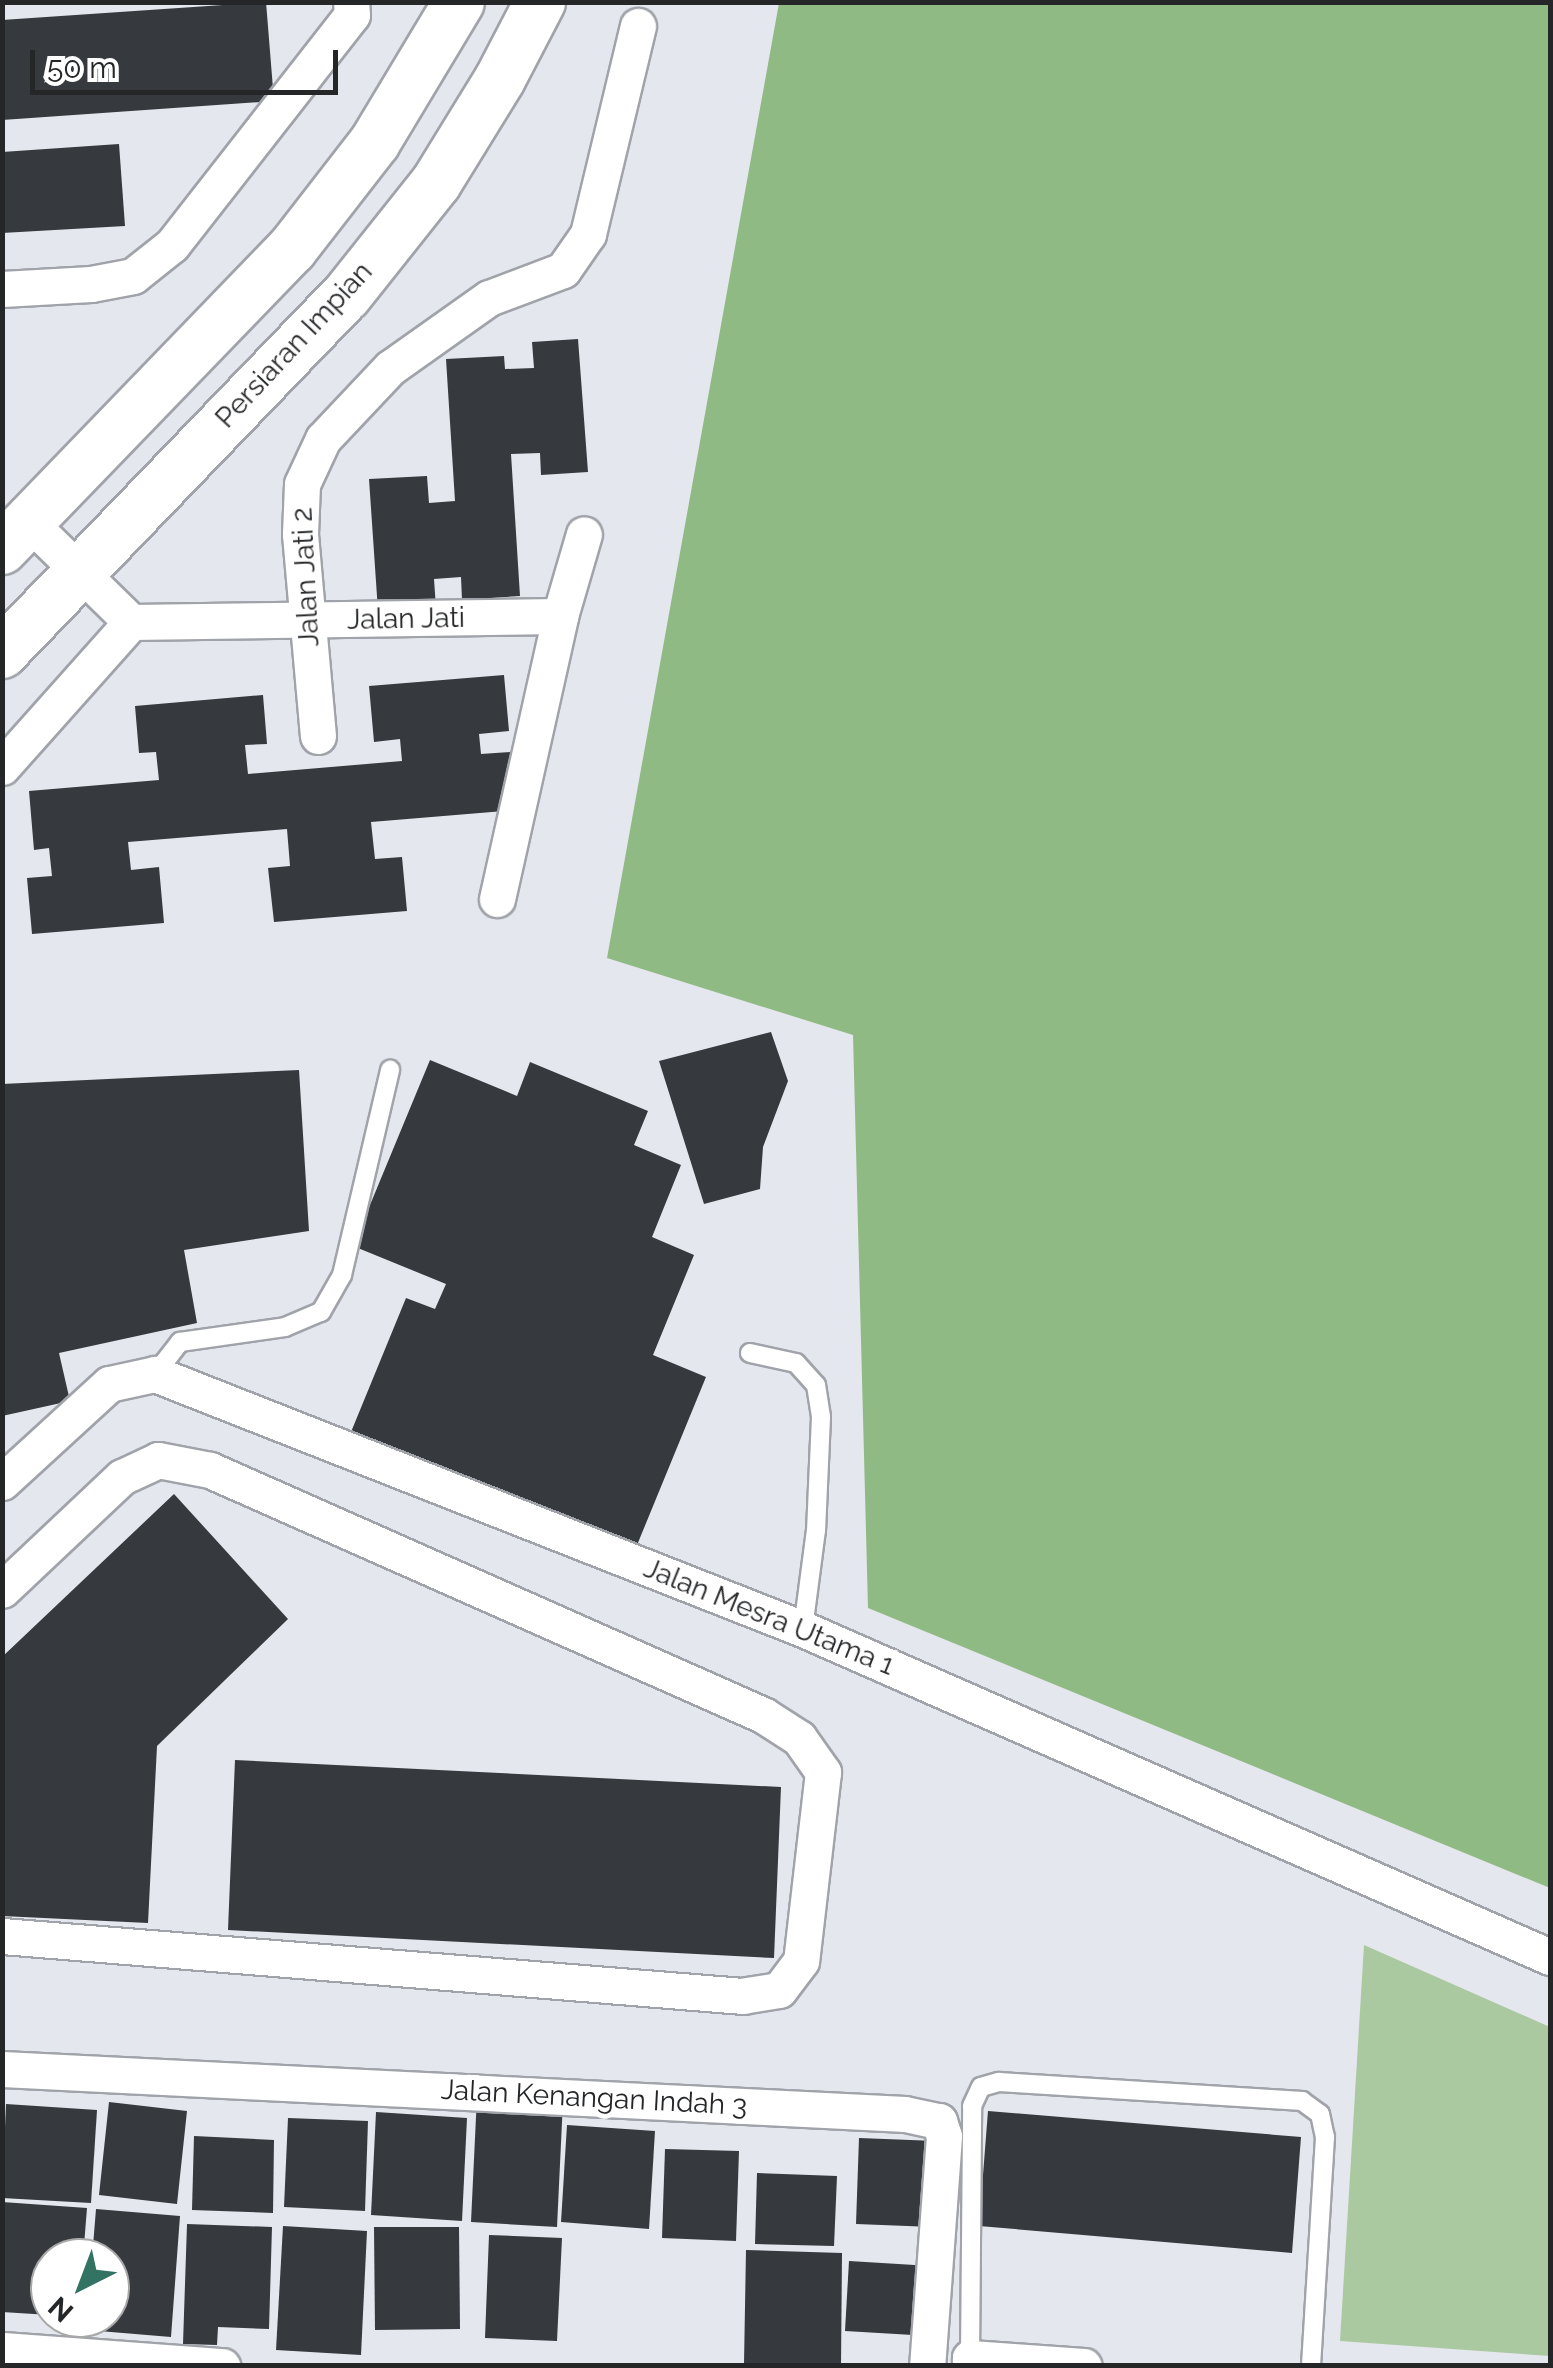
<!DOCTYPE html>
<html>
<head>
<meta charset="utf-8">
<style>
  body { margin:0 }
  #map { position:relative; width:1553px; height:2368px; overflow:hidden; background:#e4e7ed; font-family:Raleway,sans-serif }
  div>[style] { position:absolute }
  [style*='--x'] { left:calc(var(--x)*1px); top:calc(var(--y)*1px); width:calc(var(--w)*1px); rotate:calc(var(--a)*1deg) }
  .green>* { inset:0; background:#aac9a0 }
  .forest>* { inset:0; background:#90ba83 }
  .building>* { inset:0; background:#36393d }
  .roads { filter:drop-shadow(2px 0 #a0a3a9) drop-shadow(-2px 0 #a0a3a9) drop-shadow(0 2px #a0a3a9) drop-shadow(0 -2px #a0a3a9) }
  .lane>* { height:18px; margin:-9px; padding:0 9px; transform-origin:9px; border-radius:9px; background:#fff }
  .street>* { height:35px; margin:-17.5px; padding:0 17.5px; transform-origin:17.5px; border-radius:17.5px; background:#fff }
  .secondary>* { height:50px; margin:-25px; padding:0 25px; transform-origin:25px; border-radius:25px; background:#fff }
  span { translate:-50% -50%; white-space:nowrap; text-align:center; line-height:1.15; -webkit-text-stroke:10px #fff; paint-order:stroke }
  .street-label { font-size:28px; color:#252628 }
  .frame { position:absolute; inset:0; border:5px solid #252628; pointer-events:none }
  .north { position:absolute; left:30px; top:2238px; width:100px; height:100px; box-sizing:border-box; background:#fff; border:2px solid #a8a8a9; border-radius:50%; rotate:222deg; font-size:28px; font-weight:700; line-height:40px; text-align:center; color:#252628 }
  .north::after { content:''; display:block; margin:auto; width:35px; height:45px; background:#327363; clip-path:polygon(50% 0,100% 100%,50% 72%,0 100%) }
  .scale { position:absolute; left:30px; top:50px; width:308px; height:45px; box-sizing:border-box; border:5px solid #252628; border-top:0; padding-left:12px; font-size:30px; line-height:35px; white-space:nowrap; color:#252628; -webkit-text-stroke:8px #fff; paint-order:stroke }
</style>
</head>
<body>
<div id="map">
  <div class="green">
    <div style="clip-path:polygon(1364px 1945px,1550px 2027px,1550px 2356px,1340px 2341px)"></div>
  </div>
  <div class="forest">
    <div style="clip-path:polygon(779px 3px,1550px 3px,1550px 1888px,868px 1608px,853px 1035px,607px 958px)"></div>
  </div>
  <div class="building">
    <div style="clip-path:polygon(266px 2px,274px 101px,2px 120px,2px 20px)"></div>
    <div style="clip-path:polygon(119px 144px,125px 226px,2px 233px,2px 152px)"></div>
    <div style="clip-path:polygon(578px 339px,588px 472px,541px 475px,540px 453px,511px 454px,520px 596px,462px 600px,461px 577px,434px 579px,436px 608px,378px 611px,369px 479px,427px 476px,429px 503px,455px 501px,446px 359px,504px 356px,505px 369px,534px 368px,532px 342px)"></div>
    <div style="clip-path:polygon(504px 675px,509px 731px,479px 734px,481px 754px,511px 752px,516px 810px,371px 822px,375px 859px,402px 857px,407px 911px,274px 922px,268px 868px,290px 866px,287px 829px,128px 842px,131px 870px,159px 867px,164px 923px,32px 934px,27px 878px,52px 876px,49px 848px,34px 850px,29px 791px,159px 780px,156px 752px,139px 753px,135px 706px,263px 695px,267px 744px,245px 745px,248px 774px,402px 761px,400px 739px,374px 742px,369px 686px)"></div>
    <div style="clip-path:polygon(771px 1032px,788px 1081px,763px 1147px,760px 1189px,704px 1204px,659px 1061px)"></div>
    <div style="clip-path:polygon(430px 1060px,517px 1096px,530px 1062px,648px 1111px,634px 1145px,681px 1165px,652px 1237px,694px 1255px,653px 1355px,706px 1377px,635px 1550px,351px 1432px,406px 1298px,435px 1309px,446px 1284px,353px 1246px)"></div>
    <div style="clip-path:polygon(299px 1070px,309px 1231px,184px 1250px,197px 1323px,59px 1353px,70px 1401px,2px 1416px,2px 1084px)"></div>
    <div style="clip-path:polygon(174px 1494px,288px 1619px,157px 1746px,148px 1923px,2px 1916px,2px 1657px)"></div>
    <div style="clip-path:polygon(235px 1760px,781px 1787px,774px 1958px,228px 1930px)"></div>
    <div style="clip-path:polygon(477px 2096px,563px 2101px,557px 2227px,471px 2222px)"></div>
    <div style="clip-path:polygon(109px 2102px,187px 2111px,177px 2204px,99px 2195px)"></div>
    <div style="clip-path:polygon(6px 2104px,97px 2110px,91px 2203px,2px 2198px)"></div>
    <div style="clip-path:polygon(988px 2111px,1301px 2137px,1292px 2253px,979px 2226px)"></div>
    <div style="clip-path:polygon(376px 2112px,467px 2118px,462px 2221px,371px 2215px)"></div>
    <div style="clip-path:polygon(288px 2118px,368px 2121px,365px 2211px,284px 2207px)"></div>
    <div style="clip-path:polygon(567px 2125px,655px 2131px,649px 2229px,561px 2222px)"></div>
    <div style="clip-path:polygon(194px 2136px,274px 2140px,273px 2213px,192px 2210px)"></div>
    <div style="clip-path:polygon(859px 2138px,936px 2141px,933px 2227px,856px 2224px)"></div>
    <div style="clip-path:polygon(665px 2149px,739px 2151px,736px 2241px,662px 2238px)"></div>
    <div style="clip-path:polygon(757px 2173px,837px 2176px,834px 2246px,755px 2244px)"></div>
    <div style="clip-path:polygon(2px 2202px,87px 2208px,83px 2258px,50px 2258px,50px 2315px,2px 2312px)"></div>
    <div style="clip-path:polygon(96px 2209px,180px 2216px,171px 2337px,87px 2330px,88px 2318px,110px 2318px,110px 2258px,92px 2258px)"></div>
    <div style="clip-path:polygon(187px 2224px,272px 2227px,269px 2329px,218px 2327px,217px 2345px,183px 2344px)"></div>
    <div style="clip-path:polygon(283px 2226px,367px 2231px,361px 2355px,276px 2350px)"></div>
    <div style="clip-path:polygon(374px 2227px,459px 2227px,460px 2329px,375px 2330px)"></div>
    <div style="clip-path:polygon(489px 2235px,562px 2238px,557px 2341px,485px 2338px)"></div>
    <div style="clip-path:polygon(746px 2250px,842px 2253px,841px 2366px,744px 2364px)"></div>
    <div style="clip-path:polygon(849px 2261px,931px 2266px,913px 2335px,845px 2331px)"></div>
  </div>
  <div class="roads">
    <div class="lane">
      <div style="--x:750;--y:1353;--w:47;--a:12.3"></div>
      <div style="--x:796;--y:1363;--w:30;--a:48"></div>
      <div style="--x:816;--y:1385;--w:32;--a:81"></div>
      <div style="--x:821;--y:1417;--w:113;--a:92.5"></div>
      <div style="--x:816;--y:1530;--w:100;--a:97.5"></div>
      <div style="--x:155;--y:1374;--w:41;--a:-52"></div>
      <div style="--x:180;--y:1342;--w:106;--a:-8.1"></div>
      <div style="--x:285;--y:1327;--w:39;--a:-23"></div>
      <div style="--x:321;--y:1312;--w:43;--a:-60.4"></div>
      <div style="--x:342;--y:1275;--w:211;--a:-76.8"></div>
      <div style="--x:970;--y:2358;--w:252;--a:-89.5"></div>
      <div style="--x:972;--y:2106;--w:21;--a:-65"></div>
      <div style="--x:981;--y:2087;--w:19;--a:-16"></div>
      <div style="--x:999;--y:2082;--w:304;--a:3.6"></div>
      <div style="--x:1302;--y:2101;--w:22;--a:36"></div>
      <div style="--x:1320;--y:2114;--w:24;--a:78"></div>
      <div style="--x:1325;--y:2137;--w:229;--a:93.5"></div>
    </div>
    <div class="street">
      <div style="--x:2;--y:289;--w:89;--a:-3.2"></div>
      <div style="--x:91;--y:284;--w:43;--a:-10.8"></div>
      <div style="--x:133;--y:276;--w:50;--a:-38.5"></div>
      <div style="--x:172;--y:245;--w:292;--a:-52"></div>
      <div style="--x:352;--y:15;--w:13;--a:-94"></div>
      <div style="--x:28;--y:521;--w:144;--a:44.4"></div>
      <div style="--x:131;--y:622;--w:429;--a:-0.8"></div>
      <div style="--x:318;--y:736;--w:203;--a:-95.1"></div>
      <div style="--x:300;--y:534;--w:50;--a:-87.7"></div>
      <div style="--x:302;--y:484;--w:50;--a:-65"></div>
      <div style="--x:323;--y:439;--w:98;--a:-46.7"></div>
      <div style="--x:390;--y:368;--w:121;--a:-35.3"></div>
      <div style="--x:489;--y:298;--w:79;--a:-20.7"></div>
      <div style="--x:563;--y:270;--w:44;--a:-55.2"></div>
      <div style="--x:588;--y:234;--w:214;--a:-76.5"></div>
      <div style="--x:2;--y:767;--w:194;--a:-48.3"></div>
      <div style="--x:497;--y:899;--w:290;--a:-77.4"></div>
      <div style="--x:560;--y:616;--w:85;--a:-73.7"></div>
      <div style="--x:2;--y:1482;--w:145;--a:-42.5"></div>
      <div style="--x:109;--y:1384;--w:47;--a:-12.3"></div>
      <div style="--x:155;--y:1374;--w:696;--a:21.48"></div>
      <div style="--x:803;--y:1629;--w:816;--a:23.71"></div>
      <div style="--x:2;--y:1590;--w:165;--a:-43.3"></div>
      <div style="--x:122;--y:1477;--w:40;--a:-25"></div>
      <div style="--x:158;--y:1460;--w:53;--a:10.9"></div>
      <div style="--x:210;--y:1470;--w:605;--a:23.9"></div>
      <div style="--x:763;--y:1715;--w:43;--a:32.6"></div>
      <div style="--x:799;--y:1738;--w:42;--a:54.8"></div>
      <div style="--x:823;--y:1772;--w:190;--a:96.6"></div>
      <div style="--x:801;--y:1961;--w:36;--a:127"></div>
      <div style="--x:779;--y:1990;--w:36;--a:171"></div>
      <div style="--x:743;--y:1996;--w:743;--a:-175.37"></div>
      <div style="--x:2;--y:2069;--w:904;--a:2.85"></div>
      <div style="--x:905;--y:2114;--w:35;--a:12"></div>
      <div style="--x:939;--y:2121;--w:16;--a:72"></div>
      <div style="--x:944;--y:2136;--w:231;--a:94.2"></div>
      <div style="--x:2;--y:2350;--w:221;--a:4.2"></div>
      <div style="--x:970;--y:2366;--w:8;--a:-90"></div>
      <div style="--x:970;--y:2358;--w:114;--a:4"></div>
    </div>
    <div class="secondary">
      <div style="--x:2;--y:549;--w:417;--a:-46"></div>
      <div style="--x:292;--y:249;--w:135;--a:-52.2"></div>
      <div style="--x:375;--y:142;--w:163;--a:-59"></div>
      <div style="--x:2;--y:653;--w:496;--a:-46.1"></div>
      <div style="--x:346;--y:296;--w:144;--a:-51.5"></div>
      <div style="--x:436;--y:183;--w:122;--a:-58.4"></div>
      <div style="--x:500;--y:79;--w:87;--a:-62.5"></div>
    </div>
  </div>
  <div class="street-label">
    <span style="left:294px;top:345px;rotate:-47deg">Persiaran Impian</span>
    <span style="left:306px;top:577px;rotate:-93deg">Jalan Jati 2</span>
    <span style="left:406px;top:619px;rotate:-1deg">Jalan Jati</span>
    <span style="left:769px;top:1617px;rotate:22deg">Jalan Mesra Utama 1</span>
    <span style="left:594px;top:2098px;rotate:3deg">Jalan Kenangan Indah 3</span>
  </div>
  <div class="frame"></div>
  <div class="north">N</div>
  <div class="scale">50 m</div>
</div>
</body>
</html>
